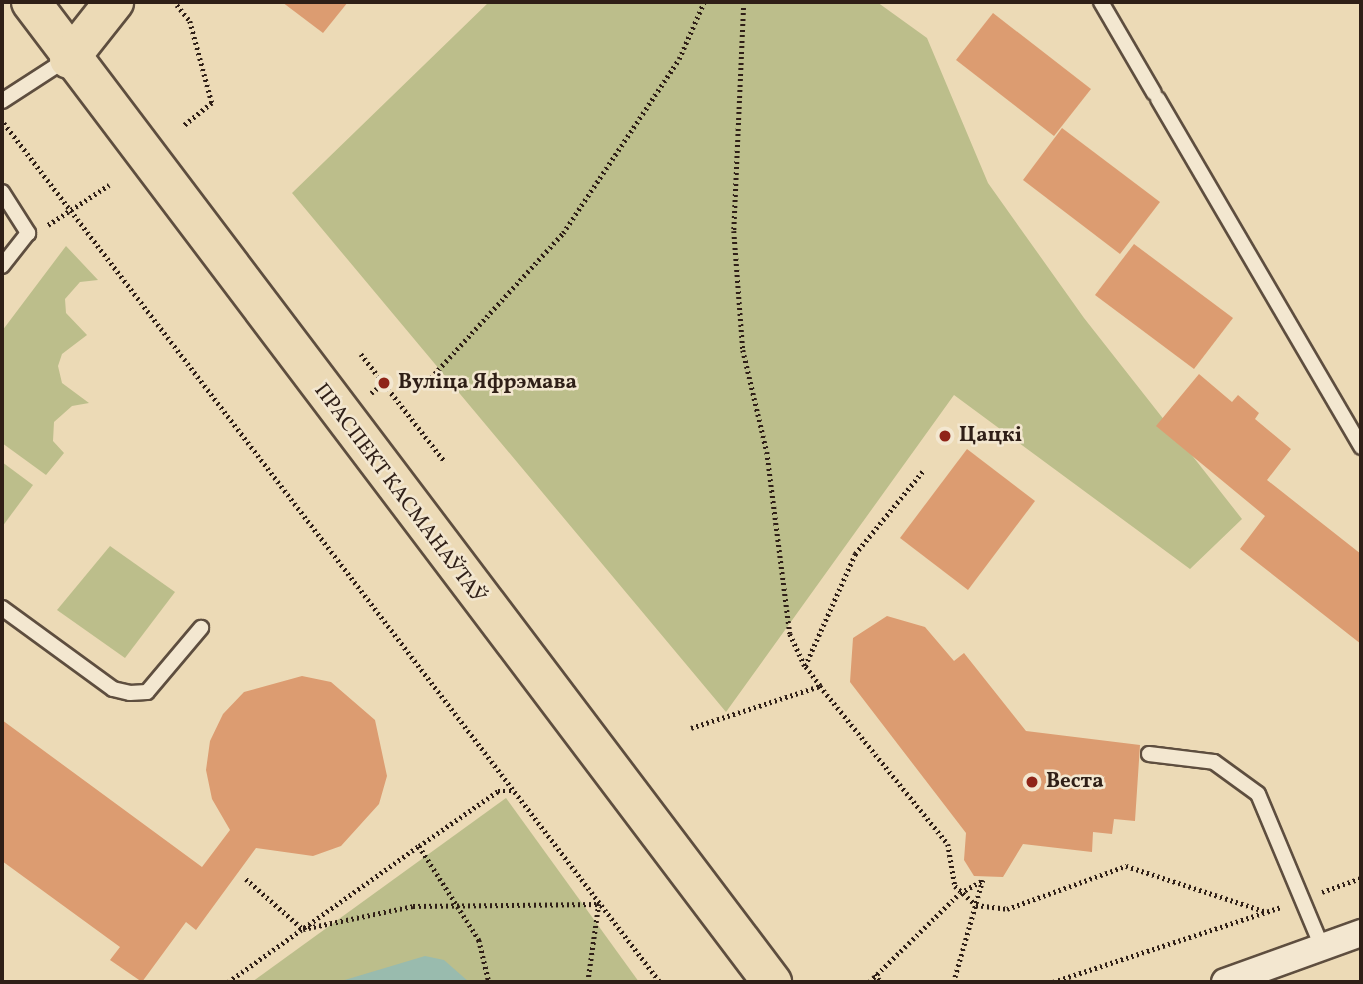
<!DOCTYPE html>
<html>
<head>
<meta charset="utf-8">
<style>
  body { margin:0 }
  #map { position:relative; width:1363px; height:984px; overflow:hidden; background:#ecdab6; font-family:Vollkorn,serif }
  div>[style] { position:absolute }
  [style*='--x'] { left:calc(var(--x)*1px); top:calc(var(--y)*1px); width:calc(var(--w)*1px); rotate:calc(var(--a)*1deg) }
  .green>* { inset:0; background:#bcbe8b }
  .water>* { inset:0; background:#99bbae }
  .building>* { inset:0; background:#dc9c71 }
  .path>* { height:4.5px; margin-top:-2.25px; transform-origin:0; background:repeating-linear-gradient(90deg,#2f1f17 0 2px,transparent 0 5.5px) }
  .roads { filter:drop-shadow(2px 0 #5e4e3f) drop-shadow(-2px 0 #5e4e3f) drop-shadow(0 2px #5e4e3f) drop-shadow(0 -2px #5e4e3f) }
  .service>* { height:14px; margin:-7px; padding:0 7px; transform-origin:7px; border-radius:7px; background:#f3e7d0 }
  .minor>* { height:26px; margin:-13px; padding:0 13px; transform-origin:13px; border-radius:13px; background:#f3e7d0 }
  .primary>* { height:38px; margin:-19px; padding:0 19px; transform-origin:19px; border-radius:19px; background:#ecdab6 }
  .dots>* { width:19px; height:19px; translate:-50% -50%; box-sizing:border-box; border:4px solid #f3e7d0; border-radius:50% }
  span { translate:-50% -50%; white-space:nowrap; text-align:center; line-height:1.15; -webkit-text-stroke:5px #f3e7d0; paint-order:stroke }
  .poi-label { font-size:21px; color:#2f1f17; font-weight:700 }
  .left { translate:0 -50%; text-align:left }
  .street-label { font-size:21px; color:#2f1f17 }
  .frame { position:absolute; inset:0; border:4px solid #2f1f17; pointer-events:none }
</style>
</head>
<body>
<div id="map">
  <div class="green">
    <div style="clip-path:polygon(489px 2px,877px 2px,927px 38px,988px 183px,1084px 318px,1242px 519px,1190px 569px,954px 395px,726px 712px,292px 193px)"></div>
    <div style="clip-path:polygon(66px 246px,98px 280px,80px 282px,65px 299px,66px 313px,87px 335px,62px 354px,58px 366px,62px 383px,89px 403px,72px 406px,54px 422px,53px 441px,64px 453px,46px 475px,2px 443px,2px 331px)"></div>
    <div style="clip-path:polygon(2px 462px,33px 485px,2px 527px)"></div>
    <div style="clip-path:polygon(110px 546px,175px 592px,125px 658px,57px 610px)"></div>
    <div style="clip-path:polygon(506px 798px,639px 982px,252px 982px)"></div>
  </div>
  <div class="water">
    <div style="clip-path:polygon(425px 956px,444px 960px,469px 982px,338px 982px)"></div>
  </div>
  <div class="building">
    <div style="clip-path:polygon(282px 2px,348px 2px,323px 33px)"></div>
    <div style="clip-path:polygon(993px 13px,1091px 89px,1054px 136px,956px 60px)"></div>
    <div style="clip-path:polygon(1062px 128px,1160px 202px,1120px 254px,1023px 180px)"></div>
    <div style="clip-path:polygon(1134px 244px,1233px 318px,1194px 369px,1095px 295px)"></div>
    <div style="clip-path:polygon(1199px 374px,1232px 402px,1238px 395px,1259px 413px,1255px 419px,1291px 449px,1267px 480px,1361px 554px,1361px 644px,1240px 549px,1265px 516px,1156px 426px)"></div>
    <div style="clip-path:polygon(967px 449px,1035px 501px,968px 590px,900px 538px)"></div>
    <div style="clip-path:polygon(887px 616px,925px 627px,954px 661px,964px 653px,1026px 731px,1140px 745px,1135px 821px,1114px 819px,1112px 834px,1093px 832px,1092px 852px,1023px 844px,1003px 877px,974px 876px,964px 860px,966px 833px,850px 682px,853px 638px)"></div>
    <div style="clip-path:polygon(302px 676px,331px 682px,375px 720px,387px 776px,379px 804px,341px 846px,313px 856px,256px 848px,196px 930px,186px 922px,142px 982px,110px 960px,120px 947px,2px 861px,2px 720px,202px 867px,230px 830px,212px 799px,206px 770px,210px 741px,223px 714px,244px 692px)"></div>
  </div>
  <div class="path">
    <div style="--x:744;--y:2;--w:229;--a:92.5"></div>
    <div style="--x:734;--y:231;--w:119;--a:85.7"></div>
    <div style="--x:743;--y:350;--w:105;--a:76.8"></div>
    <div style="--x:767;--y:452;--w:183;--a:82.8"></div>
    <div style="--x:790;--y:634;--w:35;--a:65"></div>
    <div style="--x:177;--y:5;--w:21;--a:51"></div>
    <div style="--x:190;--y:21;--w:85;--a:75"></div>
    <div style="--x:212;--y:103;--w:38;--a:141"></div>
    <div style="--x:4;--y:123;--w:1081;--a:52.63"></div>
    <div style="--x:48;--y:225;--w:73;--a:-33.3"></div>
    <div style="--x:361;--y:354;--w:137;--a:52.1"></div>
    <div style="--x:427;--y:382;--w:202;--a:-47.6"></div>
    <div style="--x:563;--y:233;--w:209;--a:-56.3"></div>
    <div style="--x:679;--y:59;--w:62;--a:-66.3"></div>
    <div style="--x:371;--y:393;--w:16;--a:-38"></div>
    <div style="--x:820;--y:686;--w:25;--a:-127"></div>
    <div style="--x:805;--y:666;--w:123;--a:-65.9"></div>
    <div style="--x:855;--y:554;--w:107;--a:-50.7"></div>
    <div style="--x:691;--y:728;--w:136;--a:-18"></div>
    <div style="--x:820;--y:686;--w:203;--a:51"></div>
    <div style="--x:948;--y:844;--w:43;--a:80.5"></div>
    <div style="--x:955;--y:886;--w:28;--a:42"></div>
    <div style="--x:976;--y:905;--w:31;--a:7"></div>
    <div style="--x:1007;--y:909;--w:127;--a:-19.9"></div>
    <div style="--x:1126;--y:866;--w:148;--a:18.1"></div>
    <div style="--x:419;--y:846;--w:96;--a:-34.8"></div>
    <div style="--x:498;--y:791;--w:14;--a:0"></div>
    <div style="--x:246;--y:879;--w:76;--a:41.3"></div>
    <div style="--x:303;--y:929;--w:112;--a:-11.8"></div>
    <div style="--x:413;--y:906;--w:186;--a:-0.6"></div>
    <div style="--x:599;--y:904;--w:79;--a:98"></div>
    <div style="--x:1322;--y:892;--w:41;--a:-19.7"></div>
    <div style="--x:875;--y:974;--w:10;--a:53"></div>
    <div style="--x:228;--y:982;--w:234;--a:-35.5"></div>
    <div style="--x:419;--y:846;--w:112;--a:57.4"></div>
    <div style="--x:479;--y:940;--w:43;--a:76.6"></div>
    <div style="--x:869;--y:982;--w:127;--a:-44.4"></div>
    <div style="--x:960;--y:893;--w:26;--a:-29"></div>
    <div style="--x:983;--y:880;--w:106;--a:105.9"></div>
    <div style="--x:1053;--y:982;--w:240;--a:-18.2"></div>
  </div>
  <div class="roads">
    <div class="service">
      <div style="--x:1101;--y:2;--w:105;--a:59.8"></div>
      <div style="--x:1158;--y:99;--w:403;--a:59.7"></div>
      <div style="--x:2;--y:101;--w:77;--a:-32.9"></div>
      <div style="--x:2;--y:192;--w:49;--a:57.6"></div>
      <div style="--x:28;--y:233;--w:42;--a:128.2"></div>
      <div style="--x:2;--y:608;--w:137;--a:36.1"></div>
      <div style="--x:113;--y:689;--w:17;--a:13"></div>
      <div style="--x:130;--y:693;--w:17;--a:-3"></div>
      <div style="--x:147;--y:692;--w:84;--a:-49.8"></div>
      <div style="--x:1149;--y:754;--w:65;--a:7"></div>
      <div style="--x:1214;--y:762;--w:54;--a:36"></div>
      <div style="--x:1258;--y:794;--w:166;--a:67.3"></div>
    </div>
    <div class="minor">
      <div style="--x:1225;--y:982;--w:145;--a:-19.8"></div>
    </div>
    <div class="primary">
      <div style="--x:31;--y:2;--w:1229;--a:52.91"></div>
      <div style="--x:69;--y:59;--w:73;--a:-51.7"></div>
    </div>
  </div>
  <div class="dots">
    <div style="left:384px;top:383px;background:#8f2418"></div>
    <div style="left:945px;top:436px;background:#8f2418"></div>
    <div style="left:1032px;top:782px;background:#8f2418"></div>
  </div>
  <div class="poi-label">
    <span class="left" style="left:398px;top:383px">Вуліца Яфрэмава</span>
    <span class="left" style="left:959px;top:436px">Цацкі</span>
    <span class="left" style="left:1046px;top:782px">Веста</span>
  </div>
  <div class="street-label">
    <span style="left:399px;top:494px;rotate:53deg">ПРАСПЕКТ КАСМАНАЎТАЎ</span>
  </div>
  <div class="frame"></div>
</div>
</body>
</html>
